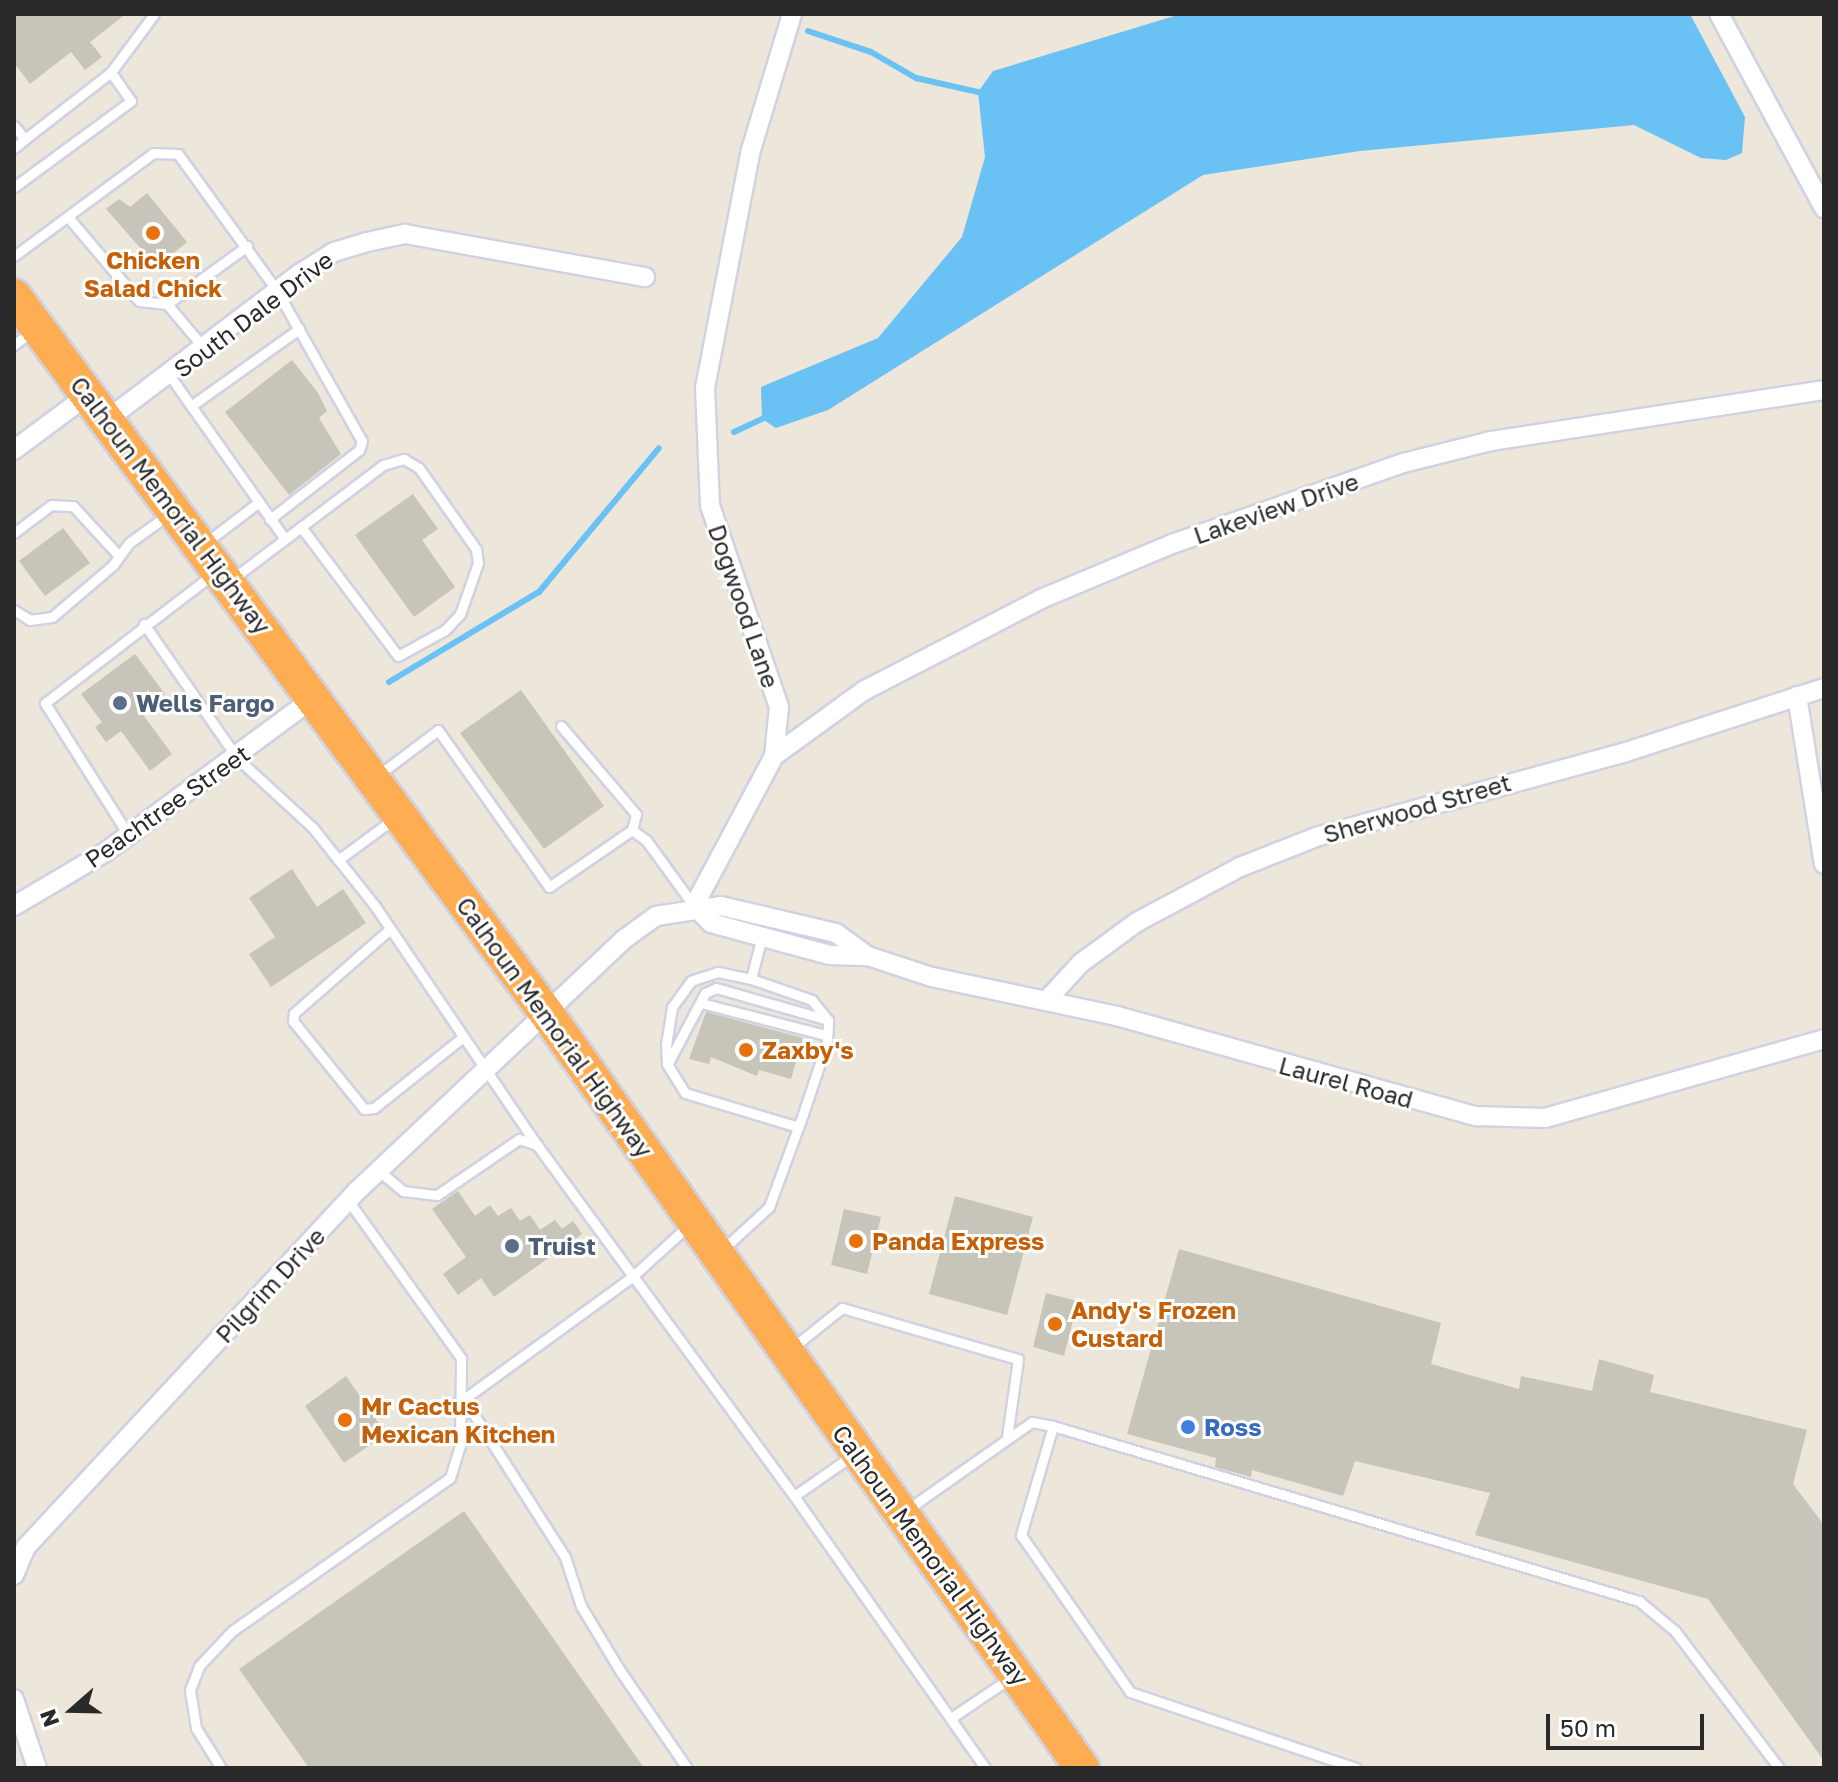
<!DOCTYPE html>
<html>
<head>
<meta charset="utf-8">
<style>
  body { margin:0 }
  #map { position:relative; width:1838px; height:1782px; overflow:hidden; background:#ece6db; font-family:"Golos Text",sans-serif }
  div>[style] { position:absolute }
  [style*='--x'] { left:calc(var(--x)*1px); top:calc(var(--y)*1px); width:calc(var(--w)*1px); rotate:calc(var(--a)*1deg) }
  .water>* { inset:0; background:#69c2f3 }
  .stream>* { height:6px; margin:-3px; padding:0 3px; transform-origin:3px; border-radius:3px; background:#69c2f3 }
  .building>* { inset:0; background:#c7c4b9 }
  .roads { filter:drop-shadow(2px 0 #d0d2e3) drop-shadow(-2px 0 #d0d2e3) drop-shadow(0 2px #d0d2e3) drop-shadow(0 -2px #d0d2e3) }
  .lane>* { height:9px; margin:-4.5px; padding:0 4.5px; transform-origin:4.5px; border-radius:4.5px; background:#fff }
  .street>* { height:18px; margin:-9px; padding:0 9px; transform-origin:9px; border-radius:9px; background:#fff }
  .highway>* { height:34px; margin:-17px; padding:0 17px; transform-origin:17px; border-radius:17px; background:#ffad53 }
  .dots>* { width:22px; height:22px; translate:-50% -50%; box-sizing:border-box; border:4px solid #fff; border-radius:50% }
  span { translate:-50% -50%; white-space:nowrap; text-align:center; line-height:1.15; -webkit-text-stroke:6px #fff; paint-order:stroke }
  .food-label { font-size:24px; color:#c56008; font-weight:700 }
  .left { translate:0 -50%; text-align:left }
  .street-label { font-size:24px; color:#292929 }
  .service-label { font-size:24px; color:#4e5e75; font-weight:700 }
  .shop-label { font-size:24px; color:#366cbe; font-weight:700 }
  .frame { position:absolute; inset:0; border:16px solid #292929; pointer-events:none }
  .north { position:absolute; left:32px; top:1670px; width:80px; height:80px; -webkit-text-stroke:6px #fff; paint-order:stroke; rotate:250deg; font-size:22px; font-weight:700; line-height:32px; text-align:center; color:#292929 }
  .north::after { content:''; display:block; margin:auto; width:28px; height:36px; background:#292929; clip-path:polygon(50% 0,100% 100%,50% 72%,0 100%) }
  .scale { position:absolute; left:1546px; top:1714px; width:158px; height:36px; box-sizing:border-box; border:4px solid #292929; border-top:0; padding-left:10px; font-size:24px; line-height:28px; white-space:nowrap; color:#292929; -webkit-text-stroke:6px #fff; paint-order:stroke }
</style>
</head>
<body>
<div id="map">
  <div class="water">
    <div style="clip-path:polygon(1181px 14px,1690px 14px,1745px 117px,1742px 153px,1726px 160px,1701px 158px,1634px 125px,1360px 151px,1203px 175px,828px 410px,776px 428px,762px 419px,761px 387px,878px 338px,962px 237px,985px 157px,978px 92px,993px 71px)"></div>
  </div>
  <div class="stream">
    <div style="--x:808;--y:31;--w:66;--a:18.4"></div>
    <div style="--x:871;--y:52;--w:52;--a:30"></div>
    <div style="--x:916;--y:78;--w:64;--a:12.7"></div>
    <div style="--x:734;--y:432;--w:31;--a:-25"></div>
    <div style="--x:389;--y:682;--w:175;--a:-31"></div>
    <div style="--x:539;--y:592;--w:187;--a:-50.2"></div>
  </div>
  <div class="building">
    <div style="clip-path:polygon(14px 14px,126px 14px,90px 42px,102px 57px,85px 70px,71px 52px,30px 84px,14px 63px)"></div>
    <div style="clip-path:polygon(147px 193px,187px 242px,157px 267px,106px 209px,119px 199px,130px 207px)"></div>
    <div style="clip-path:polygon(292px 360px,318px 393px,327px 411px,319px 418px,341px 454px,289px 495px,225px 412px)"></div>
    <div style="clip-path:polygon(413px 494px,438px 529px,422px 540px,455px 587px,414px 617px,355px 535px)"></div>
    <div style="clip-path:polygon(63px 528px,90px 563px,45px 596px,19px 561px)"></div>
    <div style="clip-path:polygon(135px 654px,165px 694px,141px 712px,172px 754px,150px 771px,121px 731px,106px 742px,95px 727px,102px 722px,81px 694px)"></div>
    <div style="clip-path:polygon(521px 690px,604px 806px,544px 849px,460px 733px)"></div>
    <div style="clip-path:polygon(292px 869px,317px 907px,343px 889px,366px 923px,271px 987px,249px 954px,275px 937px,249px 898px)"></div>
    <div style="clip-path:polygon(706px 1012px,803px 1038px,791px 1079px,759px 1070px,757px 1076px,711px 1057px,709px 1064px,689px 1059px)"></div>
    <div style="clip-path:polygon(458px 1191px,475px 1216px,490px 1205px,498px 1216px,511px 1208px,520px 1221px,530px 1215px,540px 1230px,555px 1220px,562px 1229px,573px 1221px,582px 1234px,494px 1297px,481px 1278px,458px 1295px,443px 1274px,466px 1257px,432px 1209px)"></div>
    <div style="clip-path:polygon(955px 1196px,1033px 1217px,1007px 1315px,929px 1294px)"></div>
    <div style="clip-path:polygon(844px 1209px,881px 1217px,867px 1274px,831px 1265px)"></div>
    <div style="clip-path:polygon(1179px 1249px,1441px 1323px,1431px 1364px,1519px 1389px,1521px 1376px,1592px 1391px,1599px 1359px,1654px 1375px,1650px 1392px,1807px 1430px,1793px 1484px,1824px 1525px,1824px 1761px,1708px 1599px,1475px 1535px,1490px 1493px,1355px 1461px,1343px 1496px,1252px 1470px,1251px 1477px,1215px 1467px,1216px 1458px,1127px 1434px)"></div>
    <div style="clip-path:polygon(1046px 1293px,1078px 1301px,1064px 1356px,1033px 1347px)"></div>
    <div style="clip-path:polygon(346px 1376px,386px 1434px,344px 1463px,305px 1406px)"></div>
    <div style="clip-path:polygon(464px 1511px,644px 1768px,309px 1768px,239px 1669px)"></div>
  </div>
  <div class="roads">
    <div class="lane">
      <div style="--x:14;--y:126;--w:17;--a:50"></div>
      <div style="--x:25;--y:139;--w:109;--a:-37.9"></div>
      <div style="--x:111;--y:72;--w:72;--a:-53.4"></div>
      <div style="--x:14;--y:148;--w:14;--a:-39"></div>
      <div style="--x:14;--y:187;--w:145;--a:-36.3"></div>
      <div style="--x:131;--y:101;--w:35;--a:-125"></div>
      <div style="--x:68;--y:217;--w:110;--a:49.8"></div>
      <div style="--x:139;--y:301;--w:28;--a:6"></div>
      <div style="--x:167;--y:304;--w:56;--a:50.1"></div>
      <div style="--x:14;--y:256;--w:173;--a:-36.5"></div>
      <div style="--x:153;--y:153;--w:25;--a:2"></div>
      <div style="--x:178;--y:154;--w:169;--a:54.1"></div>
      <div style="--x:277;--y:291;--w:172;--a:60.5"></div>
      <div style="--x:362;--y:441;--w:9;--a:108"></div>
      <div style="--x:359;--y:450;--w:113;--a:142.2"></div>
      <div style="--x:167;--y:304;--w:99;--a:-35.9"></div>
      <div style="--x:14;--y:345;--w:24;--a:-38"></div>
      <div style="--x:170;--y:376;--w:199;--a:54.8"></div>
      <div style="--x:191;--y:406;--w:133;--a:-35.5"></div>
      <div style="--x:14;--y:533;--w:46;--a:-37.1"></div>
      <div style="--x:51;--y:505;--w:22;--a:3"></div>
      <div style="--x:73;--y:506;--w:68;--a:47.4"></div>
      <div style="--x:204;--y:544;--w:69;--a:-37.4"></div>
      <div style="--x:231;--y:580;--w:88;--a:-37.1"></div>
      <div style="--x:301;--y:527;--w:103;--a:-37.1"></div>
      <div style="--x:383;--y:465;--w:22;--a:-16"></div>
      <div style="--x:404;--y:459;--w:17;--a:31"></div>
      <div style="--x:419;--y:468;--w:99;--a:54.9"></div>
      <div style="--x:476;--y:549;--w:14;--a:82"></div>
      <div style="--x:478;--y:563;--w:54;--a:109.4"></div>
      <div style="--x:460;--y:614;--w:22;--a:133"></div>
      <div style="--x:445;--y:630;--w:54;--a:151"></div>
      <div style="--x:398;--y:656;--w:161;--a:-126.9"></div>
      <div style="--x:14;--y:610;--w:19;--a:32"></div>
      <div style="--x:30;--y:620;--w:22;--a:-8"></div>
      <div style="--x:52;--y:617;--w:80;--a:-40.4"></div>
      <div style="--x:113;--y:565;--w:27;--a:-54"></div>
      <div style="--x:129;--y:543;--w:49;--a:-35.9"></div>
      <div style="--x:144;--y:624;--w:163;--a:55.2"></div>
      <div style="--x:237;--y:758;--w:103;--a:42.6"></div>
      <div style="--x:313;--y:828;--w:100;--a:51.5"></div>
      <div style="--x:375;--y:906;--w:289;--a:55.9"></div>
      <div style="--x:561;--y:726;--w:116;--a:49.6"></div>
      <div style="--x:636;--y:814;--w:16;--a:104"></div>
      <div style="--x:377;--y:776;--w:76;--a:-37"></div>
      <div style="--x:438;--y:730;--w:192;--a:54.7"></div>
      <div style="--x:549;--y:887;--w:101;--a:-34.5"></div>
      <div style="--x:632;--y:830;--w:17;--a:36"></div>
      <div style="--x:646;--y:840;--w:82;--a:54"></div>
      <div style="--x:129;--y:836;--w:157;--a:-122.3"></div>
      <div style="--x:45;--y:703;--w:212;--a:-37.5"></div>
      <div style="--x:338;--y:860;--w:71;--a:-36.4"></div>
      <div style="--x:390;--y:929;--w:128;--a:138.8"></div>
      <div style="--x:294;--y:1013;--w:8;--a:97"></div>
      <div style="--x:293;--y:1021;--w:113;--a:51.1"></div>
      <div style="--x:364;--y:1109;--w:10;--a:-6"></div>
      <div style="--x:374;--y:1108;--w:114;--a:-38.6"></div>
      <div style="--x:751;--y:979;--w:44;--a:-75.7"></div>
      <div style="--x:701;--y:1003;--w:129;--a:14.4"></div>
      <div style="--x:668;--y:1063;--w:79;--a:-62.1"></div>
      <div style="--x:705;--y:993;--w:12;--a:-24"></div>
      <div style="--x:716;--y:988;--w:113;--a:15.9"></div>
      <div style="--x:378;--y:1170;--w:33;--a:40"></div>
      <div style="--x:403;--y:1191;--w:34;--a:7"></div>
      <div style="--x:437;--y:1195;--w:99;--a:-34.3"></div>
      <div style="--x:519;--y:1139;--w:19;--a:18"></div>
      <div style="--x:537;--y:1145;--w:162;--a:53.8"></div>
      <div style="--x:633;--y:1276;--w:77;--a:-42.4"></div>
      <div style="--x:722;--y:1250;--w:64;--a:-42.5"></div>
      <div style="--x:769;--y:1207;--w:99;--a:-69.9"></div>
      <div style="--x:803;--y:1114;--w:76;--a:-71.6"></div>
      <div style="--x:827;--y:1042;--w:22;--a:-87"></div>
      <div style="--x:828;--y:1020;--w:26;--a:-129"></div>
      <div style="--x:812;--y:1000;--w:65;--a:-161"></div>
      <div style="--x:751;--y:979;--w:34;--a:-168"></div>
      <div style="--x:718;--y:972;--w:28;--a:162"></div>
      <div style="--x:691;--y:981;--w:32;--a:126"></div>
      <div style="--x:672;--y:1007;--w:37;--a:99"></div>
      <div style="--x:666;--y:1044;--w:20;--a:87"></div>
      <div style="--x:667;--y:1064;--w:34;--a:58"></div>
      <div style="--x:685;--y:1093;--w:118;--a:16.7"></div>
      <div style="--x:792;--y:1348;--w:64;--a:-38.7"></div>
      <div style="--x:842;--y:1308;--w:183;--a:16.2"></div>
      <div style="--x:1018;--y:1359;--w:79;--a:98"></div>
      <div style="--x:1053;--y:1426;--w:612;--a:16.63"></div>
      <div style="--x:1639;--y:1601;--w:47;--a:39.8"></div>
      <div style="--x:1675;--y:1631;--w:172;--a:52.8"></div>
      <div style="--x:853;--y:1455;--w:72;--a:145.2"></div>
      <div style="--x:794;--y:1496;--w:332;--a:54.9"></div>
      <div style="--x:908;--y:1509;--w:151;--a:-35.1"></div>
      <div style="--x:1032;--y:1422;--w:21;--a:11"></div>
      <div style="--x:1053;--y:1426;--w:114;--a:106.4"></div>
      <div style="--x:1021;--y:1535;--w:191;--a:55.2"></div>
      <div style="--x:1130;--y:1692;--w:238;--a:18.6"></div>
      <div style="--x:951;--y:1718;--w:71;--a:-34.1"></div>
      <div style="--x:221;--y:1768;--w:47;--a:-122"></div>
      <div style="--x:196;--y:1728;--w:38;--a:-99"></div>
      <div style="--x:190;--y:1690;--w:26;--a:-69"></div>
      <div style="--x:199;--y:1666;--w:48;--a:-46.7"></div>
      <div style="--x:232;--y:1631;--w:266;--a:-35.1"></div>
      <div style="--x:450;--y:1478;--w:34;--a:-73"></div>
      <div style="--x:460;--y:1446;--w:88;--a:-89.3"></div>
      <div style="--x:461;--y:1358;--w:194;--a:-125.6"></div>
      <div style="--x:687;--y:1768;--w:120;--a:-124.5"></div>
      <div style="--x:619;--y:1669;--w:74;--a:-121.1"></div>
      <div style="--x:581;--y:1606;--w:52;--a:-108.1"></div>
      <div style="--x:565;--y:1557;--w:188;--a:-122.6"></div>
      <div style="--x:464;--y:1399;--w:209;--a:-36"></div>
      <div style="--x:633;--y:1276;--w:273;--a:53.8"></div>
    </div>
    <div class="street">
      <div style="--x:1719;--y:14;--w:221;--a:61.6"></div>
      <div style="--x:108;--y:419;--w:240;--a:-37.2"></div>
      <div style="--x:299;--y:274;--w:41;--a:-32.2"></div>
      <div style="--x:334;--y:252;--w:34;--a:-17"></div>
      <div style="--x:367;--y:242;--w:39;--a:-12"></div>
      <div style="--x:405;--y:234;--w:244;--a:10.2"></div>
      <div style="--x:14;--y:450;--w:94;--a:-36.7"></div>
      <div style="--x:1797;--y:696;--w:170;--a:80.9"></div>
      <div style="--x:774;--y:756;--w:112;--a:-36"></div>
      <div style="--x:865;--y:690;--w:198;--a:-27.3"></div>
      <div style="--x:1041;--y:599;--w:142;--a:-22.8"></div>
      <div style="--x:1172;--y:544;--w:245;--a:-19.3"></div>
      <div style="--x:1403;--y:463;--w:91;--a:-14"></div>
      <div style="--x:1491;--y:441;--w:337;--a:-8.7"></div>
      <div style="--x:14;--y:906;--w:108;--a:-30.6"></div>
      <div style="--x:107;--y:851;--w:259;--a:-36.5"></div>
      <div style="--x:694;--y:906;--w:170;--a:-61.9"></div>
      <div style="--x:774;--y:756;--w:49;--a:-84.2"></div>
      <div style="--x:779;--y:707;--w:213;--a:-108.9"></div>
      <div style="--x:710;--y:506;--w:118;--a:-92.4"></div>
      <div style="--x:705;--y:388;--w:242;--a:-79.1"></div>
      <div style="--x:751;--y:150;--w:142;--a:-73.2"></div>
      <div style="--x:694;--y:906;--w:24;--a:45"></div>
      <div style="--x:711;--y:923;--w:123;--a:15.1"></div>
      <div style="--x:830;--y:955;--w:38;--a:2"></div>
      <div style="--x:1046;--y:1001;--w:52;--a:-47.4"></div>
      <div style="--x:1081;--y:963;--w:69;--a:-36.2"></div>
      <div style="--x:1137;--y:922;--w:117;--a:-28.1"></div>
      <div style="--x:1240;--y:867;--w:85;--a:-21.4"></div>
      <div style="--x:1319;--y:836;--w:318;--a:-15.3"></div>
      <div style="--x:1626;--y:752;--w:208;--a:-17.9"></div>
      <div style="--x:14;--y:1575;--w:30;--a:-67"></div>
      <div style="--x:26;--y:1547;--w:486;--a:-47.1"></div>
      <div style="--x:357;--y:1191;--w:366;--a:-43.3"></div>
      <div style="--x:623;--y:940;--w:41;--a:-36"></div>
      <div style="--x:656;--y:916;--w:66;--a:-8.7"></div>
      <div style="--x:721;--y:906;--w:118;--a:13.2"></div>
      <div style="--x:836;--y:933;--w:39;--a:36"></div>
      <div style="--x:868;--y:956;--w:67;--a:18.2"></div>
      <div style="--x:932;--y:977;--w:189;--a:11.9"></div>
      <div style="--x:1117;--y:1016;--w:373;--a:15.6"></div>
      <div style="--x:1476;--y:1116;--w:69;--a:1.7"></div>
      <div style="--x:1545;--y:1118;--w:290;--a:-15.8"></div>
      <div style="--x:14;--y:1699;--w:73;--a:71.6"></div>
    </div>
    <div class="highway">
      <div style="--x:14;--y:296;--w:894;--a:53.41"></div>
      <div style="--x:547;--y:1014;--w:925;--a:54.64"></div>
    </div>
  </div>
  <div class="dots">
    <div style="left:153px;top:233px;background:#e8710a"></div>
    <div style="left:120px;top:703px;background:#5c6f8a"></div>
    <div style="left:746px;top:1050px;background:#e8710a"></div>
    <div style="left:856px;top:1241px;background:#e8710a"></div>
    <div style="left:512px;top:1246px;background:#5c6f8a"></div>
    <div style="left:1055px;top:1324px;background:#e8710a"></div>
    <div style="left:345px;top:1420px;background:#e8710a"></div>
    <div style="left:1188px;top:1427px;background:#3f7fe0"></div>
  </div>
  <div class="food-label">
    <span style="left:153px;top:274px">Chicken<br>Salad Chick</span>
    <span class="left" style="left:762px;top:1050px">Zaxby's</span>
    <span class="left" style="left:872px;top:1241px">Panda Express</span>
    <span class="left" style="left:1071px;top:1324px">Andy's Frozen<br>Custard</span>
    <span class="left" style="left:361px;top:1420px">Mr Cactus<br>Mexican Kitchen</span>
  </div>
  <div class="street-label">
    <span style="left:253px;top:314px;rotate:-37deg">South Dale Drive</span>
    <span style="left:171px;top:505px;rotate:53deg">Calhoun Memorial Highway</span>
    <span style="left:1276px;top:508px;rotate:-19deg">Lakeview Drive</span>
    <span style="left:744px;top:606px;rotate:71deg">Dogwood Lane</span>
    <span style="left:167px;top:806px;rotate:-35deg">Peachtree Street</span>
    <span style="left:1417px;top:808px;rotate:-16deg">Sherwood Street</span>
    <span style="left:555px;top:1027px;rotate:54deg">Calhoun Memorial Highway</span>
    <span style="left:1346px;top:1082px;rotate:15deg">Laurel Road</span>
    <span style="left:270px;top:1285px;rotate:-47deg">Pilgrim Drive</span>
    <span style="left:931px;top:1555px;rotate:54deg">Calhoun Memorial Highway</span>
  </div>
  <div class="service-label">
    <span class="left" style="left:136px;top:703px">Wells Fargo</span>
    <span class="left" style="left:528px;top:1246px">Truist</span>
  </div>
  <div class="shop-label">
    <span class="left" style="left:1204px;top:1427px">Ross</span>
  </div>
  <div class="frame"></div>
  <div class="north">N</div>
  <div class="scale">50 m</div>
</div>
</body>
</html>
